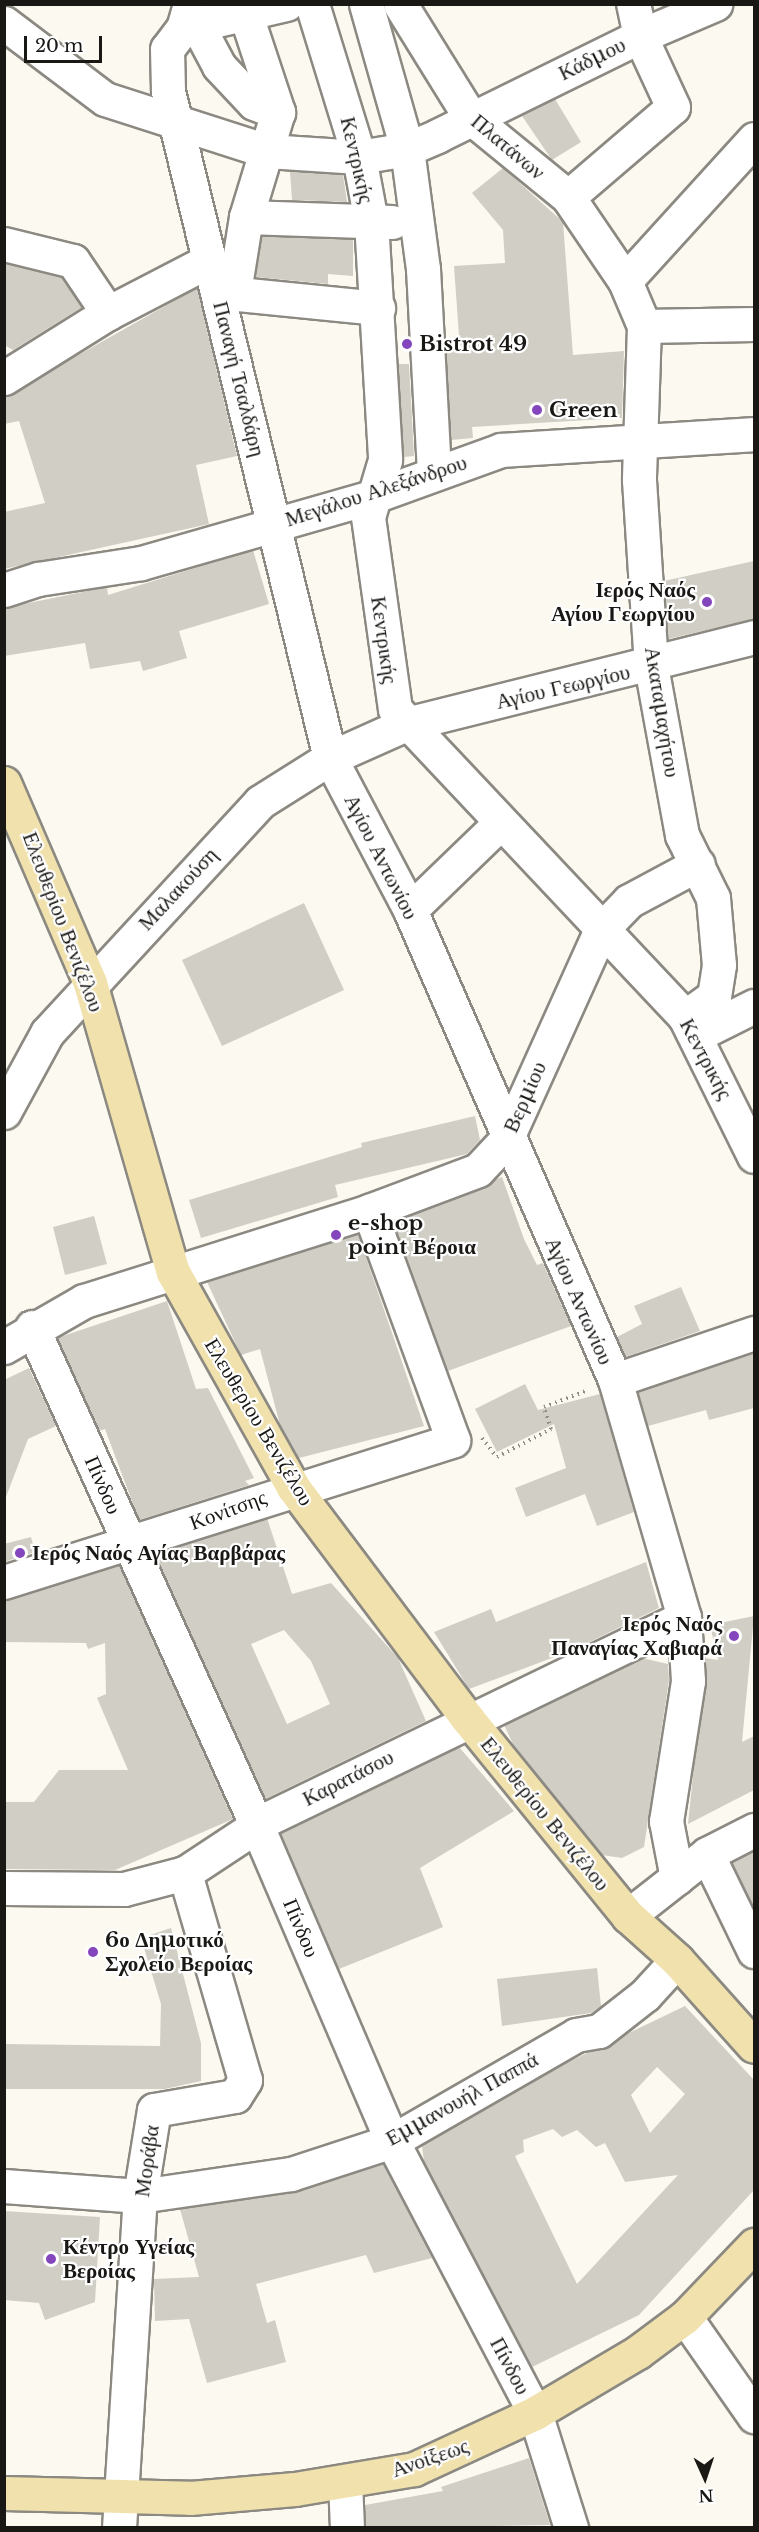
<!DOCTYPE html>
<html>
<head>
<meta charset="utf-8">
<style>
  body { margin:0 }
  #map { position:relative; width:759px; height:2532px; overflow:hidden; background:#fcf9f1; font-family:"Libre Baskerville",serif }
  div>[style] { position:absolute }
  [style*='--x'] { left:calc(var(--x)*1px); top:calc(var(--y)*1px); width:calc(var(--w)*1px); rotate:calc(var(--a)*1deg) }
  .building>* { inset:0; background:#d0cec5 }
  .path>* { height:4px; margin-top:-2px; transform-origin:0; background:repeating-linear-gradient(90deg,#8f8d87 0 1.5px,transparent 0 6px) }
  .roads { filter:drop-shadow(2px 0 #8b8981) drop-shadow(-2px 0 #8b8981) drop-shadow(0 2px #8b8981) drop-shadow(0 -2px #8b8981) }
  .minor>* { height:33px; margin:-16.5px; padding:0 16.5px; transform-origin:16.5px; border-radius:16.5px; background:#fff }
  .major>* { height:33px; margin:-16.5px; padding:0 16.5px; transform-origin:16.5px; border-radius:16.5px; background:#f1e2ad }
  .dots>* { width:16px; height:16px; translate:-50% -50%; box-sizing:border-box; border:3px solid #fff; border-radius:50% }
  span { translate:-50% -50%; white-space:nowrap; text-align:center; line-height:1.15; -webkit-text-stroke:4.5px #fff; paint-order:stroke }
  .street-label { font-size:21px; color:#191815 }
  .poi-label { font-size:21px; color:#191815; font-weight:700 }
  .left { translate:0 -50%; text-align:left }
  .right { translate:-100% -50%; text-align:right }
  .frame { position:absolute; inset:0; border:6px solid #191815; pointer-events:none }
  .north { position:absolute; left:675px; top:2448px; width:60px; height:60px; -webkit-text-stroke:4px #fff; paint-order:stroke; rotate:177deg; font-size:16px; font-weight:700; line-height:24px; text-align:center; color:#191815 }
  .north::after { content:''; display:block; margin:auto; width:21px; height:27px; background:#191815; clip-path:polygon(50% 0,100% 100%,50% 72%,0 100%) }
  .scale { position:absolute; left:24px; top:36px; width:78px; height:27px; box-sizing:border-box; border:3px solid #191815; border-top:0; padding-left:8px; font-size:18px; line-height:21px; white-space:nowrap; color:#191815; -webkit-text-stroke:4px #fff; paint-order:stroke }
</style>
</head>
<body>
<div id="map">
  <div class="building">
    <div style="clip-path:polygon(555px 99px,581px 142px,552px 160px,522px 116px)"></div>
    <div style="clip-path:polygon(503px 168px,563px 222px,573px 355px,624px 351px,622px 418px,472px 427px,473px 438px,451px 440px,446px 351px,460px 350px,454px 266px,505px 263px,503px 230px,472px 193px)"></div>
    <div style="clip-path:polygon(290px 171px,343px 175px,347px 202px,292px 200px)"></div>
    <div style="clip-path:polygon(262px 236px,353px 239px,353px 276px,328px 274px,328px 284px,255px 277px)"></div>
    <div style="clip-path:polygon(4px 263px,61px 277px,82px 307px,13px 350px,4px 345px)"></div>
    <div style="clip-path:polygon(197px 288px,237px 456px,196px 465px,209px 524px,4px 569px,4px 512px,45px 503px,19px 421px,4px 424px,4px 397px)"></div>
    <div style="clip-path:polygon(398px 364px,409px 364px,414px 456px,404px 457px)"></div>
    <div style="clip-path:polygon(253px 550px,269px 604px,179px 631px,187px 658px,143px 671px,140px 661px,90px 669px,85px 643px,4px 656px,4px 608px,107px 587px,108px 595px)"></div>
    <div style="clip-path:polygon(754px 561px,754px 619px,668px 639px,664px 581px)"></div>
    <div style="clip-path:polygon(304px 903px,344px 990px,222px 1046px,182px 960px)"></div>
    <div style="clip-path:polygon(475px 1116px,480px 1140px,467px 1154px,335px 1185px,338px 1197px,201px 1238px,189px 1200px,362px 1147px,361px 1143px)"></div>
    <div style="clip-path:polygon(502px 1177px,524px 1239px,537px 1265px,543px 1263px,571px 1326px,448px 1371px,393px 1222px)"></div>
    <div style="clip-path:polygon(94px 1216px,107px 1264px,65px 1275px,53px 1227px)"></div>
    <div style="clip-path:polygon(358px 1234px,424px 1426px,299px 1458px,280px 1425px,260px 1349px,241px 1355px,207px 1282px)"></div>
    <div style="clip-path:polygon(681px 1287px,700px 1331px,625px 1357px,617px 1337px,642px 1324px,634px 1306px)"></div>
    <div style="clip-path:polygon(167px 1301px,196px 1389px,208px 1388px,254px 1478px,245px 1481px,249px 1485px,139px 1520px,105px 1429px,99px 1431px,57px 1338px)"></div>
    <div style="clip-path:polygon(754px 1353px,754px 1408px,709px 1420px,706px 1410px,648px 1426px,638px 1392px)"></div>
    <div style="clip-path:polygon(29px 1368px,56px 1426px,28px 1439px,6px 1497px,4px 1380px)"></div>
    <div style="clip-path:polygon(525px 1384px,538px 1410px,600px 1394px,634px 1512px,597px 1526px,585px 1494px,526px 1517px,515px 1488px,566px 1468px,554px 1424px,497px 1452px,475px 1409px)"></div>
    <div style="clip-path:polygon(evenodd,267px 1518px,292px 1594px,331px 1583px,398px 1658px,426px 1721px,265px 1799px,155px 1554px,267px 1518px,284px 1630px,311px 1661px,330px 1704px,287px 1724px,251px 1644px,284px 1630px)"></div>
    <div style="clip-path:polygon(31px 1537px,35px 1552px,4px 1562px,4px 1544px)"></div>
    <div style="clip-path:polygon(646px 1562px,659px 1608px,573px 1650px,469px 1689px,434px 1632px,491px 1609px,496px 1622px)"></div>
    <div style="clip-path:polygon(119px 1565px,233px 1819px,115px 1870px,4px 1869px,4px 1802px,34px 1802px,59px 1770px,128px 1770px,97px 1698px,106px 1694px,105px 1643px,88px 1649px,86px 1643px,4px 1642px,4px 1600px)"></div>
    <div style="clip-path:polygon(754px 1616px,742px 1742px,754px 1736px,754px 1790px,688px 1824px,705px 1658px,718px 1660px,710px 1625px)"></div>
    <div style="clip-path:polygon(642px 1658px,668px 1664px,669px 1680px,644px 1847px,622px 1858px,602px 1855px,513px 1744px,504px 1725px)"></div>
    <div style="clip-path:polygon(459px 1747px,514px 1811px,420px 1868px,443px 1927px,339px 1969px,281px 1833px)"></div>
    <div style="clip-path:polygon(754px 1851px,754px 1909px,732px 1862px)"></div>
    <div style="clip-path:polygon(171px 1928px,201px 2043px,201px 2081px,165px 2089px,4px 2089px,4px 2044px,160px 2046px,161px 2004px,141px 1938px)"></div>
    <div style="clip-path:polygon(597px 1968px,601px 2006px,591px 2013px,502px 2026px,497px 1979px)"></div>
    <div style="clip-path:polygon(evenodd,685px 2006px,754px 2080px,754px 2190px,639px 2315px,532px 2367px,424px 2162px,422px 2146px,558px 2067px,685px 2006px,657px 2067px,685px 2094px,650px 2133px,631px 2095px,657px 2067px,685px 2006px,553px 2129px,562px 2137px,577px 2130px,596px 2147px,605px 2143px,625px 2182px,678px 2175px,577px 2284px,515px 2156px,524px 2152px,523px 2140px,553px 2129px)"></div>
    <div style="clip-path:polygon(383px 2164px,432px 2258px,374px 2273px,366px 2255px,256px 2284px,267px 2323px,275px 2320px,286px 2362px,207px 2383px,189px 2319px,155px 2321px,154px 2279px,199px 2277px,180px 2209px,294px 2193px)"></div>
    <div style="clip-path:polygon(4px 2211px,100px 2217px,95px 2302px,45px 2320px,39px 2303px,4px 2300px)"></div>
    <div style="clip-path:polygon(529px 2458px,550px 2525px,366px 2528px,365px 2505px,443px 2491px,441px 2487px)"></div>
  </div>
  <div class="path">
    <div style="--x:482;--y:1438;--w:24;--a:52"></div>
    <div style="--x:497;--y:1457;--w:61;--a:-27.4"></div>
    <div style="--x:551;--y:1429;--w:23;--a:-108"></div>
    <div style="--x:544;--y:1407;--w:47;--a:-21.1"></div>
  </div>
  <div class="roads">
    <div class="minor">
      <div style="--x:190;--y:4;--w:25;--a:106"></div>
      <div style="--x:183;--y:28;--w:26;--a:127"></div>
      <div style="--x:167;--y:49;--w:42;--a:88.6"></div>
      <div style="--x:168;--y:91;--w:686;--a:76.35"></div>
      <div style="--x:330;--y:758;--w:172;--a:62.2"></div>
      <div style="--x:410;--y:910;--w:513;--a:66.43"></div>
      <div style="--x:615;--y:1380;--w:247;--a:73.8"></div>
      <div style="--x:684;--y:1617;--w:64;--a:86.4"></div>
      <div style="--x:688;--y:1681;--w:142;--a:98.9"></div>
      <div style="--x:666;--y:1821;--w:58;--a:79.1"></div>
      <div style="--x:312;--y:4;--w:160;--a:72.9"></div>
      <div style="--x:359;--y:157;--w:65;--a:79.4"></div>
      <div style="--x:371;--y:221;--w:239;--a:86.6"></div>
      <div style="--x:385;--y:460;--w:59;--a:106.6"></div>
      <div style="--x:368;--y:517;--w:194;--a:82"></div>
      <div style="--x:395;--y:709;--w:423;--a:46.7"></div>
      <div style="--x:685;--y:1017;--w:155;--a:63.6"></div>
      <div style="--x:366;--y:4;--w:151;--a:74.2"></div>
      <div style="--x:407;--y:149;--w:121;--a:82.4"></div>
      <div style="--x:423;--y:269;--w:204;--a:86.9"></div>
      <div style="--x:400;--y:4;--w:133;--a:58.2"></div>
      <div style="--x:470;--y:117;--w:127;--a:39.2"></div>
      <div style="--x:568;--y:197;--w:102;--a:55.8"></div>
      <div style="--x:625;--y:281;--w:49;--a:67.1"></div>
      <div style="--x:644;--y:326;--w:154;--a:91.9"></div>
      <div style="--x:639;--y:480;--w:186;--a:86.3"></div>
      <div style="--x:651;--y:666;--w:172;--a:79.6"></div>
      <div style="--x:682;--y:835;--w:70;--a:63.8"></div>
      <div style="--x:713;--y:898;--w:67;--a:84.9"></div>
      <div style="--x:719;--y:965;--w:31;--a:99"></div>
      <div style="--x:714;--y:996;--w:36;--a:144"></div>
      <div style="--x:4;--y:23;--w:126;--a:37"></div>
      <div style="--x:105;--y:99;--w:170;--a:17.8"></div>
      <div style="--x:267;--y:151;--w:92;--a:3.7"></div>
      <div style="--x:359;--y:157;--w:49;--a:-9.5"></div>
      <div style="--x:407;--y:149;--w:33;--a:-23"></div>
      <div style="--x:437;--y:136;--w:226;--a:-26.2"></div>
      <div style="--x:640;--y:36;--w:82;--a:-23.1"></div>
      <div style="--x:183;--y:28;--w:18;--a:13"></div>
      <div style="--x:201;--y:32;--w:38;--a:62"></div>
      <div style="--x:219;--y:66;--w:51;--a:46.6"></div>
      <div style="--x:254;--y:103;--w:26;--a:21"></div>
      <div style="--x:183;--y:28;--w:106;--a:-13.1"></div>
      <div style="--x:568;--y:197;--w:138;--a:-40.6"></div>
      <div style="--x:673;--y:107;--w:78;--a:-114.9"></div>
      <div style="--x:640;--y:36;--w:33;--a:-102"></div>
      <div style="--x:246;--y:217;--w:146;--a:2"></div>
      <div style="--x:4;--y:244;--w:71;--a:13.8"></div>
      <div style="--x:73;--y:261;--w:63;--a:56.1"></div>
      <div style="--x:625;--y:281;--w:192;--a:-47.7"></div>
      <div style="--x:218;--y:292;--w:161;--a:5.7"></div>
      <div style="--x:234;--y:292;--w:76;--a:-80.9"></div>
      <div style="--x:246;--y:217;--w:110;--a:-73.1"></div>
      <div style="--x:278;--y:112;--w:102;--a:-108.3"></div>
      <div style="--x:644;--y:326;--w:110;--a:-1"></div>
      <div style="--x:4;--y:378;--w:123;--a:-32"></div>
      <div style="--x:108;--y:313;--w:113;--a:-27.5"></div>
      <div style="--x:4;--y:590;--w:36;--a:-18"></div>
      <div style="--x:38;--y:579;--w:104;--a:-8.8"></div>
      <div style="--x:141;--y:563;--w:242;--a:-16"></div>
      <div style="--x:374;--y:496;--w:135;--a:-19.9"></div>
      <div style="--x:501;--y:450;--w:254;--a:-3.6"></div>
      <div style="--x:410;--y:910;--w:122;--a:-44"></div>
      <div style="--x:696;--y:1035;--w:65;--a:-26.6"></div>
      <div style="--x:4;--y:1112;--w:90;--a:-61.4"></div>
      <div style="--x:47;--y:1033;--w:314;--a:-47.3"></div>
      <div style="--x:260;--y:802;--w:83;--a:-32.2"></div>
      <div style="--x:330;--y:758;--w:83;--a:-24.1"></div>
      <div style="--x:406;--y:724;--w:359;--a:-14"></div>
      <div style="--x:32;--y:1327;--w:547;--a:65.73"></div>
      <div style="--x:257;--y:1826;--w:343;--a:66.8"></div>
      <div style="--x:392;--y:2141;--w:307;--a:62.3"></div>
      <div style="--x:535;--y:2413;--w:121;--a:72.6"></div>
      <div style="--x:4;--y:1347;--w:92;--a:-29.9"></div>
      <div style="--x:84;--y:1301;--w:299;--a:-17.5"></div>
      <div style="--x:369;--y:1211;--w:116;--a:-20.6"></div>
      <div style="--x:478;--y:1170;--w:41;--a:-47"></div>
      <div style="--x:506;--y:1140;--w:230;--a:-65.7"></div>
      <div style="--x:601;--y:930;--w:40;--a:-46"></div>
      <div style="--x:629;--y:901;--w:78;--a:-28.2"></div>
      <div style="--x:615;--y:1380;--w:147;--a:-18.7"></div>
      <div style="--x:4;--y:1582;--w:471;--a:-17.5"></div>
      <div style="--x:453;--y:1440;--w:244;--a:-110.1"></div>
      <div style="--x:707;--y:1854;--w:108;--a:64.1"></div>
      <div style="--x:4;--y:1888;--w:120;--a:0.5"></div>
      <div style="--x:124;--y:1889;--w:63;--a:-14.7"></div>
      <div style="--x:185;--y:1873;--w:98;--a:-33.4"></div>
      <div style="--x:267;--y:1819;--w:463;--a:-25.8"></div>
      <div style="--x:628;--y:1916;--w:100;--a:-38.1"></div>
      <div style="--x:707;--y:1854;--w:53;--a:-27.1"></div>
      <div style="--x:4;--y:2186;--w:136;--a:4.2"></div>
      <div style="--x:140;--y:2196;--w:153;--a:-8.3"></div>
      <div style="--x:291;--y:2174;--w:106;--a:-18.1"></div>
      <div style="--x:392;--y:2141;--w:212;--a:-29.9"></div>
      <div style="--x:576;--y:2035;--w:23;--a:-10"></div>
      <div style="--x:599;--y:2031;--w:58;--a:-38"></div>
      <div style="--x:645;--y:1995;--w:47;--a:-47.6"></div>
      <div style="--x:685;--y:2317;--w:121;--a:55.1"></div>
      <div style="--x:345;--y:2482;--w:46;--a:87.5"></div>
      <div style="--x:119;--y:2528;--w:333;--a:-86.4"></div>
      <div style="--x:140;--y:2196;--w:87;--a:-80.8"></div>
      <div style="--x:154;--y:2110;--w:82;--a:-9.8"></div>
      <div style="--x:235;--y:2096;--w:19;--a:-58"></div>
      <div style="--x:245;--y:2080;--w:216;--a:-106.2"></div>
    </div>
    <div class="major">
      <div style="--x:4;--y:783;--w:218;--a:66.7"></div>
      <div style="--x:90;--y:983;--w:301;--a:74"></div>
      <div style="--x:173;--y:1272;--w:246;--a:60.8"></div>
      <div style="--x:293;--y:1487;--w:289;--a:53"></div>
      <div style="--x:467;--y:1718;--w:255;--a:50.9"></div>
      <div style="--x:628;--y:1916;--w:66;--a:41.9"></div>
      <div style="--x:677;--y:1960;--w:115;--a:48.2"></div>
      <div style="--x:4;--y:2493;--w:186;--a:1.5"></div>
      <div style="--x:190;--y:2498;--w:105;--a:-4.9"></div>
      <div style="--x:295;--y:2489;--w:121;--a:-9.5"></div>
      <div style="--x:414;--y:2469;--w:133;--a:-24.8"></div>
      <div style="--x:535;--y:2413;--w:120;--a:-30.6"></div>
      <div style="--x:638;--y:2352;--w:59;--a:-36.7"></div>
      <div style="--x:685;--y:2317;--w:100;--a:-46.2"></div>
    </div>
  </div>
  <div class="dots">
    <div style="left:407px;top:344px;background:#8346bc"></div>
    <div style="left:537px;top:410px;background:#8346bc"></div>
    <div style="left:707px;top:602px;background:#8346bc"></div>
    <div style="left:336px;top:1235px;background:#8346bc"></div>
    <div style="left:20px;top:1553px;background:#8346bc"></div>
    <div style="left:734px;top:1636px;background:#8346bc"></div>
    <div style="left:93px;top:1952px;background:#8346bc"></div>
    <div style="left:51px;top:2259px;background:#8346bc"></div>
  </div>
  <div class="street-label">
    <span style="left:592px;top:59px;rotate:-26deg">Κάδμου</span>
    <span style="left:508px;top:147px;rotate:40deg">Πλατάνων</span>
    <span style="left:357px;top:160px;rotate:77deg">Κεντρικής</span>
    <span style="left:239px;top:379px;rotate:76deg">Παναγή Τσαλδάρη</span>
    <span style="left:376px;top:491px;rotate:-18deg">Μεγάλου Αλεξάνδρου</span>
    <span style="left:384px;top:640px;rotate:82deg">Κεντρικής</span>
    <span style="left:563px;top:687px;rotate:-13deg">Αγίου Γεωργίου</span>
    <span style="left:662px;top:712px;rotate:81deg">Ακαταμαχήτου</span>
    <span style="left:381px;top:857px;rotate:63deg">Αγίου Αντωνίου</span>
    <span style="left:178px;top:889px;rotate:-47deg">Μαλακούση</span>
    <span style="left:63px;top:922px;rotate:69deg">Ελευθερίου Βενιζέλου</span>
    <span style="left:706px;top:1059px;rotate:62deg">Κεντρικής</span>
    <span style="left:525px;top:1097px;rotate:-66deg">Βερμίου</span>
    <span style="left:579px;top:1301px;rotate:66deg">Αγίου Αντωνίου</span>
    <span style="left:259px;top:1422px;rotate:59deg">Ελευθερίου Βενιζέλου</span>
    <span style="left:103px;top:1485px;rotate:66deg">Πίνδου</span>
    <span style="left:228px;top:1510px;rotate:-20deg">Κονίτσης</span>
    <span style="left:348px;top:1778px;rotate:-27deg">Καρατάσου</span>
    <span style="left:545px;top:1814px;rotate:51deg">Ελευθερίου Βενιζέλου</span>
    <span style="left:301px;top:1928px;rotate:67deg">Πίνδου</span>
    <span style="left:462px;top:2099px;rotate:-29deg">Εμμανουήλ Παππά</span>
    <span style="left:147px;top:2161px;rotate:-82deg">Μοράβα</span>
    <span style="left:510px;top:2366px;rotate:62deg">Πίνδου</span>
    <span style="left:430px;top:2458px;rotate:-19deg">Ανοίξεως</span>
  </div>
  <div class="poi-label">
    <span class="left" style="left:419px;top:344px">Bistrot 49</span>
    <span class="left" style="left:549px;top:410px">Green</span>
    <span class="right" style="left:695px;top:602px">Ιερός Ναός<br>Αγίου Γεωργίου</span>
    <span class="left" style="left:348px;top:1235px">e-shop<br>point Βέροια</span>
    <span class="left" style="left:32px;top:1553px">Ιερός Ναός Αγίας Βαρβάρας</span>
    <span class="right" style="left:722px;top:1636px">Ιερός Ναός<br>Παναγίας Χαβιαρά</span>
    <span class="left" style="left:105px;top:1952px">6ο Δημοτικό<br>Σχολείο Βεροίας</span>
    <span class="left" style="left:63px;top:2259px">Κέντρο Υγείας<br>Βεροίας</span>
  </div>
  <div class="frame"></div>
  <div class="north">N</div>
  <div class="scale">20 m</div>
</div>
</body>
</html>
